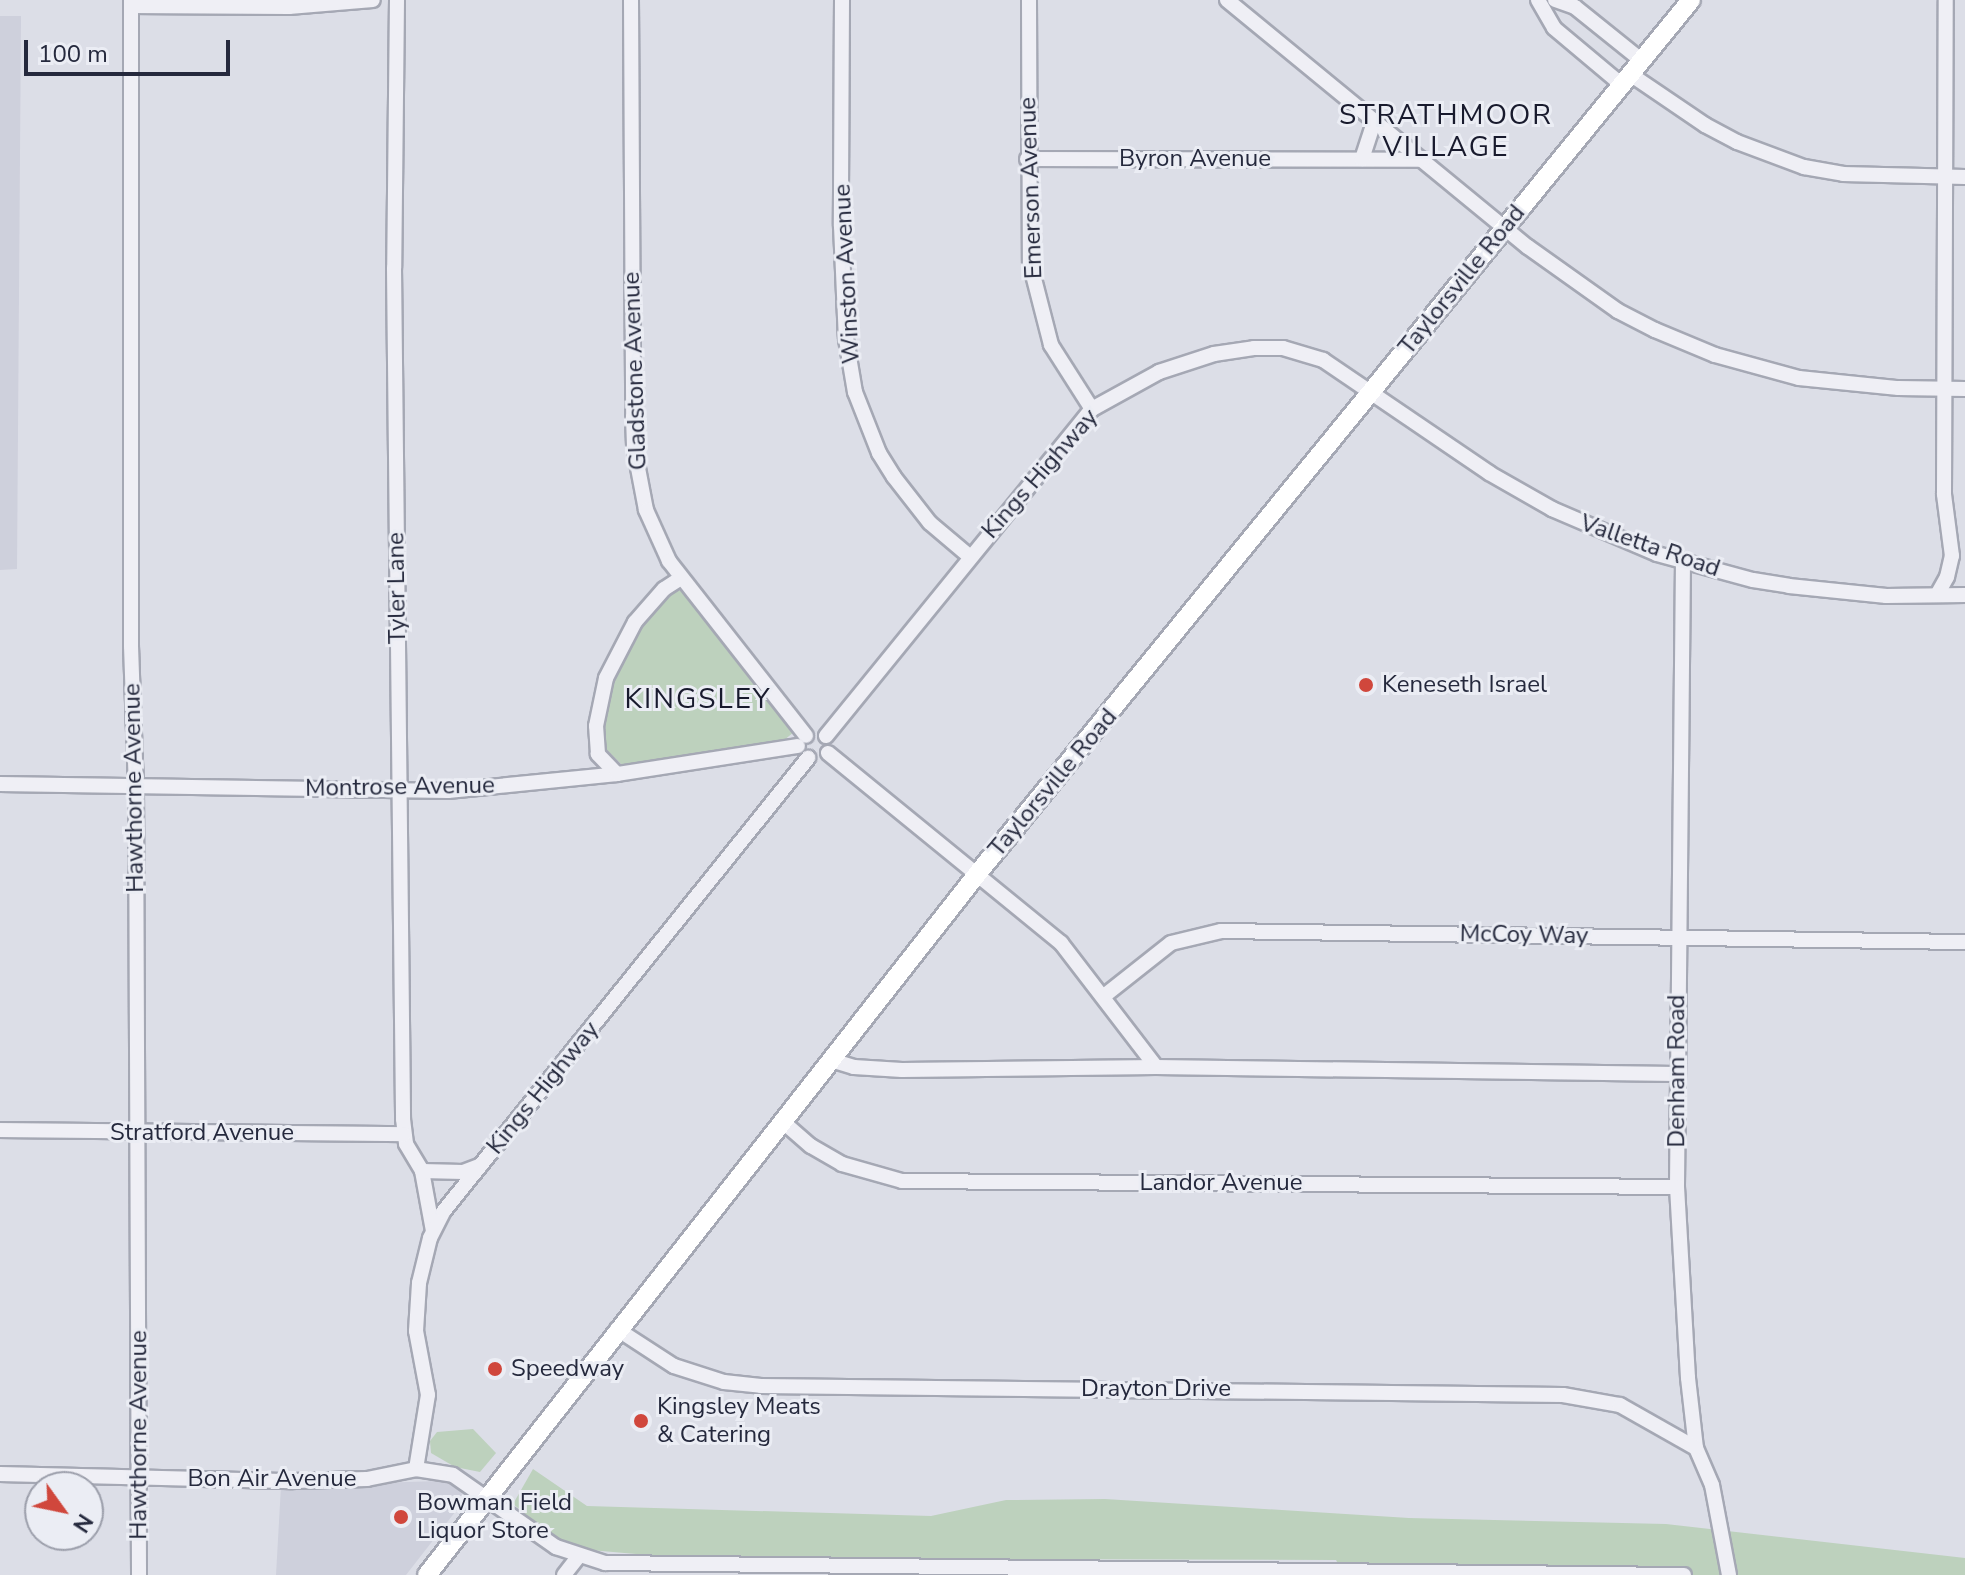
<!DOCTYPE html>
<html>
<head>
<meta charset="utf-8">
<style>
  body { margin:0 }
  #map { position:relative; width:1965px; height:1575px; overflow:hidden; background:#dcdee7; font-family:"Nunito Sans",sans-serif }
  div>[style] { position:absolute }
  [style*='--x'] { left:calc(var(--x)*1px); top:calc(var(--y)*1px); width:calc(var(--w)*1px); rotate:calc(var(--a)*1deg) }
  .built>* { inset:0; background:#ced0dc }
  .green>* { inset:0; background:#bdd1bd }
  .roads { filter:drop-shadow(2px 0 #a5a8b4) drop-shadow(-2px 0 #a5a8b4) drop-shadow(0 2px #a5a8b4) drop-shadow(0 -2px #a5a8b4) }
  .minor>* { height:14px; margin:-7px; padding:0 7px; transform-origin:7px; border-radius:7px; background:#efeff5 }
  .major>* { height:18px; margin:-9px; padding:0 9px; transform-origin:9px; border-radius:9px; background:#fff }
  .dots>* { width:22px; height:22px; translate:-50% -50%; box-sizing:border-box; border:4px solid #ebedf4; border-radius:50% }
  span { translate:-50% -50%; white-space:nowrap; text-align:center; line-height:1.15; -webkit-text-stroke:6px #ebedf4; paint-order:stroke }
  .street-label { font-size:24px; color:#25293d }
  .poi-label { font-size:24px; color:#25293d }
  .left { translate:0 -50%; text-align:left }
  .quarter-label { font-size:28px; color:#181a2d; letter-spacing:2px }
  .north { position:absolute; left:24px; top:1471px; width:80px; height:80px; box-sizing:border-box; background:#ebedf4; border:2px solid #9c9fab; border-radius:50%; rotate:123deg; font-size:22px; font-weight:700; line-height:32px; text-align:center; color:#25293d }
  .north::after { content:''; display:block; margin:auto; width:28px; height:36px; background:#d0473c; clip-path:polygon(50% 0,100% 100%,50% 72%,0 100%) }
  .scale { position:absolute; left:24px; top:40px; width:206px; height:36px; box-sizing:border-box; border:4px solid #25293d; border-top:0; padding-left:10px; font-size:24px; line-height:28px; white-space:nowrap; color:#25293d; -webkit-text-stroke:6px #ebedf4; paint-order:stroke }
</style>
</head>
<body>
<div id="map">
  <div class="built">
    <div style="clip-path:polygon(0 16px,21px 16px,17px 569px,0 570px)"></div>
    <div style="clip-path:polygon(439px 1481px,458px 1486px,462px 1494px,459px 1507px,406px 1575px,276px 1575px,281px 1486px)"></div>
  </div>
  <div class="green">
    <div style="clip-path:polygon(681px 590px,794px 732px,783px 741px,623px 766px,603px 746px,608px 688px,645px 618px,670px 593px)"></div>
    <div style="clip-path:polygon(473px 1429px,496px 1453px,480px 1472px,455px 1467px,431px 1453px,430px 1441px,437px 1432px)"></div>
    <div style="clip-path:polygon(533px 1469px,587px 1506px,931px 1516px,1006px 1500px,1105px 1499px,1409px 1518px,1666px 1524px,1965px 1558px,1965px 1575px,1344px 1575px,1336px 1560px,682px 1558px,567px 1548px,513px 1504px)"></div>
  </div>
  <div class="roads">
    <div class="minor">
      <div style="--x:131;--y:0;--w:646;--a:90"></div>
      <div style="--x:131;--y:646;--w:142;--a:88"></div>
      <div style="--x:136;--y:788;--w:787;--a:89.78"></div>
      <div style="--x:397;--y:0;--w:268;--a:90.6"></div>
      <div style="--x:394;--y:268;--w:851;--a:89.39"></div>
      <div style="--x:403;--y:1119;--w:25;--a:83"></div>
      <div style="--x:406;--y:1144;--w:31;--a:59"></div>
      <div style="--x:422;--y:1171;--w:61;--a:79.6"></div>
      <div style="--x:631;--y:0;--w:417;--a:89.7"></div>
      <div style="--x:633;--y:417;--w:30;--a:88"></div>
      <div style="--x:634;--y:447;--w:64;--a:79.2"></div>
      <div style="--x:646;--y:510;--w:56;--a:65.7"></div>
      <div style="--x:669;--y:561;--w:222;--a:51.9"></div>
      <div style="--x:842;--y:0;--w:226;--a:90.3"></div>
      <div style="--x:841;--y:226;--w:113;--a:87.5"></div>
      <div style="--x:846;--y:339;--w:54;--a:80.4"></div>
      <div style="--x:855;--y:392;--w:66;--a:68.5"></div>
      <div style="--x:879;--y:453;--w:28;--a:58"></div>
      <div style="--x:894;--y:477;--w:58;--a:52"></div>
      <div style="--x:930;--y:523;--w:51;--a:40.2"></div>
      <div style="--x:1029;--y:0;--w:263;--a:89.8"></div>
      <div style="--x:1030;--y:263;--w:85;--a:75.6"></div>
      <div style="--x:1051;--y:345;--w:76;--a:57.4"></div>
      <div style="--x:1227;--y:0;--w:389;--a:39.4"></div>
      <div style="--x:1528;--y:247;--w:110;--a:35.4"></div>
      <div style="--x:1618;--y:311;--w:42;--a:27.2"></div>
      <div style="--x:1655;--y:330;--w:65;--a:22.6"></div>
      <div style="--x:1715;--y:355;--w:87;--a:15.3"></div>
      <div style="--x:1799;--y:378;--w:100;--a:5.8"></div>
      <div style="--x:1898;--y:388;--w:67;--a:0.9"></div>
      <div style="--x:1538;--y:0;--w:32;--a:60"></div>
      <div style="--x:1554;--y:28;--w:89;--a:40"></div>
      <div style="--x:1555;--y:0;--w:21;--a:19"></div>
      <div style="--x:1575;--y:7;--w:85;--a:38.8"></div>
      <div style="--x:131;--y:6;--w:158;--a:0.4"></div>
      <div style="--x:289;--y:7;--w:84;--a:-4.8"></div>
      <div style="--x:1630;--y:74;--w:91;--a:34.2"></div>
      <div style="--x:1705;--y:125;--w:36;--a:28"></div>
      <div style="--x:1737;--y:142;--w:72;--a:20.5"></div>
      <div style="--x:1804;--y:167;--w:40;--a:10"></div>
      <div style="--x:1843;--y:174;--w:122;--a:1.4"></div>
      <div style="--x:1027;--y:159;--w:396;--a:0.1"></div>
      <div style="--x:1362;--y:159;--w:40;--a:-72"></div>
      <div style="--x:1683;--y:561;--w:626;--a:90.55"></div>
      <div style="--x:1677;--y:1187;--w:191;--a:86.7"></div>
      <div style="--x:1688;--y:1378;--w:70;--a:83.5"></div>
      <div style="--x:1696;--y:1448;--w:40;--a:66.6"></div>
      <div style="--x:1712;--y:1485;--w:92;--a:79.3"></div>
      <div style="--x:1937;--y:595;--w:21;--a:-61"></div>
      <div style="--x:1947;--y:577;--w:22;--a:-77"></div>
      <div style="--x:1952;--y:556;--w:63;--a:-97.4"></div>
      <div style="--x:1944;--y:494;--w:494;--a:-89.8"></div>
      <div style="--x:826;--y:736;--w:422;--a:-50.9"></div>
      <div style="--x:1092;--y:409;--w:77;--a:-28.9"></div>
      <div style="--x:1159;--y:372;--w:58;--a:-18.1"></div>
      <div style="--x:1214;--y:354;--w:40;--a:-8.5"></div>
      <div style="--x:1254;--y:348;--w:29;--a:0"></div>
      <div style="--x:1283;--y:348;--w:42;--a:16.7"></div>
      <div style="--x:1323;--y:360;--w:201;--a:34.2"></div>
      <div style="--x:1489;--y:473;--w:73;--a:29.7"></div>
      <div style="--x:1552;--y:509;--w:114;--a:23.2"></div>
      <div style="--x:1657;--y:554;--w:99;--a:15.2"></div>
      <div style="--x:1753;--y:580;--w:36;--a:9"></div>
      <div style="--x:1789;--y:586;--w:98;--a:5.9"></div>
      <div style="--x:1886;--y:596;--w:79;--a:-0.7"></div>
      <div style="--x:828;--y:753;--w:301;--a:39.2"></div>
      <div style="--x:1061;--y:943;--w:156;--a:52.5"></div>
      <div style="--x:617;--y:774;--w:28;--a:-134"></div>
      <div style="--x:598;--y:754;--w:28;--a:-94"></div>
      <div style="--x:596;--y:726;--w:49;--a:-78.2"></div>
      <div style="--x:606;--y:678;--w:63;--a:-62.6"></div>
      <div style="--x:635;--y:622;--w:44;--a:-48.7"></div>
      <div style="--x:664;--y:589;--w:20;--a:-33"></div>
      <div style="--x:0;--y:784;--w:448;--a:0.9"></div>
      <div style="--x:448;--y:791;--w:170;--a:-5.7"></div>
      <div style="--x:617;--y:774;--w:183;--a:-8.8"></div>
      <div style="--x:1104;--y:996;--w:85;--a:-38.3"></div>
      <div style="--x:1171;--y:943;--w:51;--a:-13.5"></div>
      <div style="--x:1221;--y:931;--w:744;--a:0.85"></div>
      <div style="--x:831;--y:1060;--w:24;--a:17"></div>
      <div style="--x:854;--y:1067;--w:48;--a:3.6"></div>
      <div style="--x:902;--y:1070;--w:254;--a:-0.7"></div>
      <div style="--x:1156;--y:1067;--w:520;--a:0.77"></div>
      <div style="--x:782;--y:1121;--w:38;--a:41"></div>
      <div style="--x:811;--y:1146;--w:36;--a:30"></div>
      <div style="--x:842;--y:1164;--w:62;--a:15.8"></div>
      <div style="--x:902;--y:1181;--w:775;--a:0.44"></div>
      <div style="--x:0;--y:1130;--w:404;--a:0.6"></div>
      <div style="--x:422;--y:1171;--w:41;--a:1.4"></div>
      <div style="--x:463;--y:1172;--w:19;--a:-21"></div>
      <div style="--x:617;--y:1329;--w:68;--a:33"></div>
      <div style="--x:674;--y:1366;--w:52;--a:17.7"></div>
      <div style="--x:724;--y:1382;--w:37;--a:6"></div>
      <div style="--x:761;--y:1386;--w:802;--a:0.64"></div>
      <div style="--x:1563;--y:1395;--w:58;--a:10"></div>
      <div style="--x:1620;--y:1405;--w:87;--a:29.5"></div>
      <div style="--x:416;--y:1469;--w:75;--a:-80.8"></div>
      <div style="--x:428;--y:1395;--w:65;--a:-100.6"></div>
      <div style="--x:416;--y:1331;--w:48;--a:-86.4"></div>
      <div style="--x:419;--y:1283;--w:46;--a:-76.3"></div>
      <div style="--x:430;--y:1238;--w:29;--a:-63"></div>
      <div style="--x:443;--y:1212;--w:583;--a:-51.2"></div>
      <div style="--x:0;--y:1474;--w:293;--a:1.4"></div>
      <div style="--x:293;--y:1481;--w:74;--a:-1.5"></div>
      <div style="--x:367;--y:1479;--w:50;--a:-11.5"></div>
      <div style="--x:416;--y:1469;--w:37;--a:9"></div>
      <div style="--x:453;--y:1475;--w:126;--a:35"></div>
      <div style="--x:556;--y:1547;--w:52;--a:18.1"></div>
      <div style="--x:605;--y:1563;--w:1079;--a:0.64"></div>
      <div style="--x:564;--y:1575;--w:23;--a:-52"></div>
    </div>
    <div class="major">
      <div style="--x:427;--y:1575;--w:892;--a:-51.87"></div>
      <div style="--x:978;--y:873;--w:1127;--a:-50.76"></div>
    </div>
  </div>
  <div class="dots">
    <div style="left:1366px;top:685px;background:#d0473c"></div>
    <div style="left:495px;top:1369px;background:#d0473c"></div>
    <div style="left:641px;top:1421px;background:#d0473c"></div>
    <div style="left:401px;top:1517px;background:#d0473c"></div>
  </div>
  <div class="street-label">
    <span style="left:1195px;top:159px">Byron Avenue</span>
    <span style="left:1031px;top:188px;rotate:-92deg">Emerson Avenue</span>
    <span style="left:847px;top:274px;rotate:-93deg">Winston Avenue</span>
    <span style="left:1462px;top:280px;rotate:-51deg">Taylorsville Road</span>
    <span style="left:635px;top:371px;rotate:-92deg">Gladstone Avenue</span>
    <span style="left:1040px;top:474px;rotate:-49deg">Kings Highway</span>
    <span style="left:1650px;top:546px;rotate:19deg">Valletta Road</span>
    <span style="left:397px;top:588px;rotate:-91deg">Tyler Lane</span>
    <span style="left:1053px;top:783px;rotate:-50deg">Taylorsville Road</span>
    <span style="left:400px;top:787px;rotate:-1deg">Montrose Avenue</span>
    <span style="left:134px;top:788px;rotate:-91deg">Hawthorne Avenue</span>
    <span style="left:1524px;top:935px;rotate:1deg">McCoy Way</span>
    <span style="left:1677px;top:1071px;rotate:-90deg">Denham Road</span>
    <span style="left:543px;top:1088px;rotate:-51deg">Kings Highway</span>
    <span style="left:202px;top:1133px">Stratford Avenue</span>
    <span style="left:1221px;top:1183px">Landor Avenue</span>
    <span style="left:1156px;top:1389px">Drayton Drive</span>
    <span style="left:139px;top:1435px;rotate:-90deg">Hawthorne Avenue</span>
    <span style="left:272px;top:1479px">Bon Air Avenue</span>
  </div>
  <div class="poi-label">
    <span class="left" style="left:1382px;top:685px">Keneseth Israel</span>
    <span class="left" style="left:511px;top:1369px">Speedway</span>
    <span class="left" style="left:657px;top:1421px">Kingsley Meats<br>&amp; Catering</span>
    <span class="left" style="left:417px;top:1517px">Bowman Field<br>Liquor Store</span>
  </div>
  <div class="quarter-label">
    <span style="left:1446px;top:131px">STRATHMOOR<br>VILLAGE</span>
    <span style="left:698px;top:699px">KINGSLEY</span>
  </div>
  <div class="north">N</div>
  <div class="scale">100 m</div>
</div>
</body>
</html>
